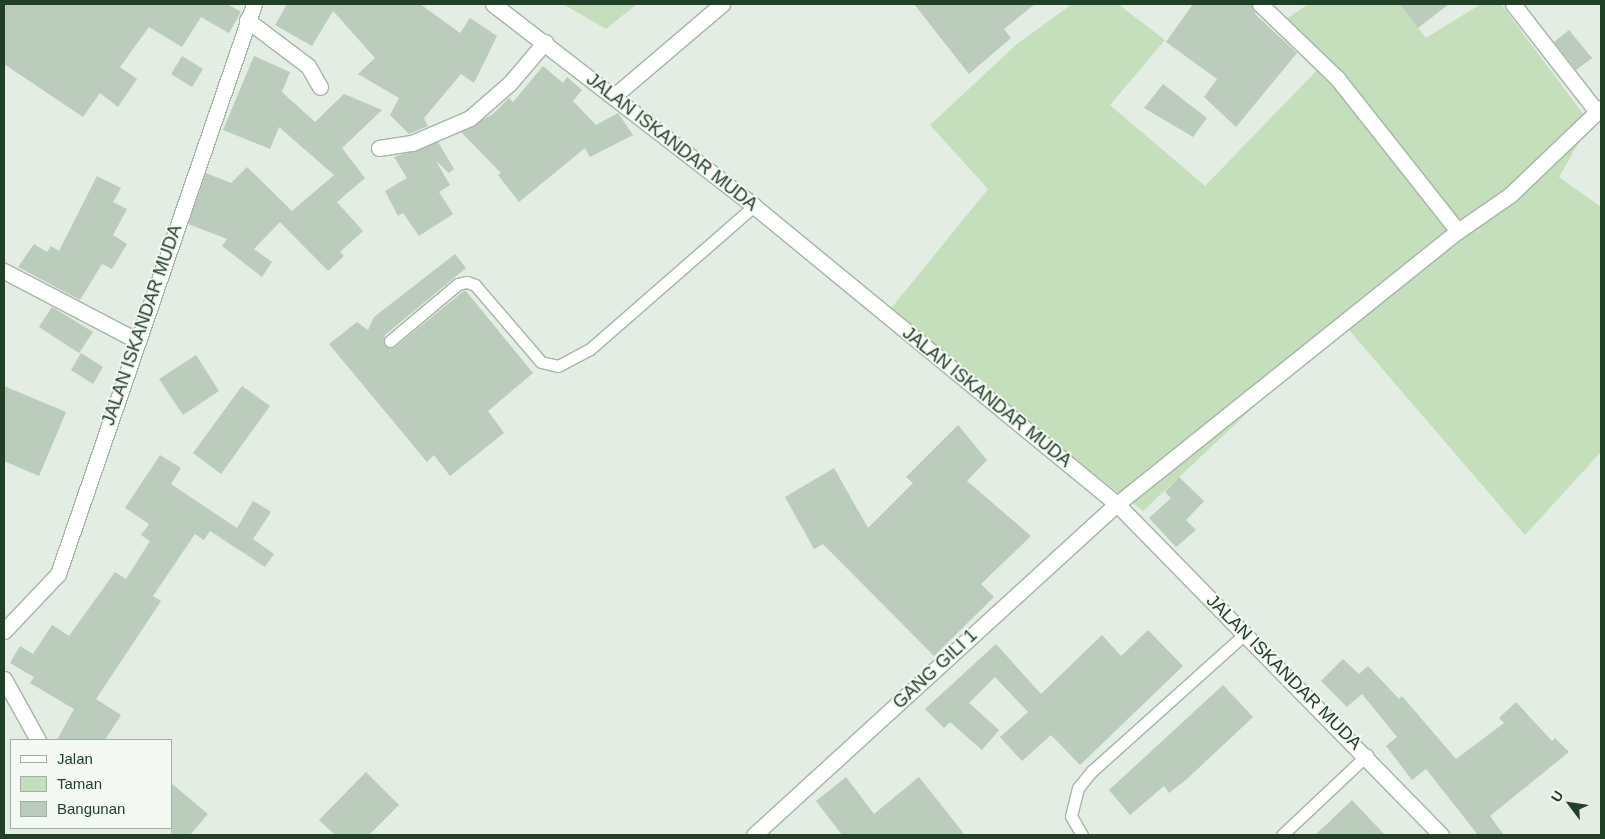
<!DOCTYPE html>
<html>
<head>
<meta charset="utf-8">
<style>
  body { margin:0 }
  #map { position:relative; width:1605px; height:839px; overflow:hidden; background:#e3ede3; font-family:Arial,sans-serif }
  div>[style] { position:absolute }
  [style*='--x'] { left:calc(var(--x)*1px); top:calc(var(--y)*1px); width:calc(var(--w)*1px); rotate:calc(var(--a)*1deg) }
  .green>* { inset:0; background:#c5dfbc }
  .building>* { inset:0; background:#bbcbbc }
  .roads { filter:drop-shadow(1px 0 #a5b5a7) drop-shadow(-1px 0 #a5b5a7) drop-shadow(0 1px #a5b5a7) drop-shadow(0 -1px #a5b5a7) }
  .service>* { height:11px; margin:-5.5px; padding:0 5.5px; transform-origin:5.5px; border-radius:5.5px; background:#fff }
  .minor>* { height:15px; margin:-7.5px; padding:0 7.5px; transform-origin:7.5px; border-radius:7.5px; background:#fff }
  .tertiary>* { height:15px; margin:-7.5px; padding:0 7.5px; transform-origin:7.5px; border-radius:7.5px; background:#fff }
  span { translate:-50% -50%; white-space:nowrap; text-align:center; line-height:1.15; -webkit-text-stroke:4px #f4f9f4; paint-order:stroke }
  .street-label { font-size:18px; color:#223f28 }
  .frame { position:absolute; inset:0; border:5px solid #223f28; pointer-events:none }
  .legend { position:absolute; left:10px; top:739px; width:162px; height:90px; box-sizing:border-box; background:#f4f9f4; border:1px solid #a0afa2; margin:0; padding:6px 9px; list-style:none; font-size:15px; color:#223f28 }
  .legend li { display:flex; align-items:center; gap:10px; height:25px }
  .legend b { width:25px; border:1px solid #a0afa2 }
  .north { position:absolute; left:1545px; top:779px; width:50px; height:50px; -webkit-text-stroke:4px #f4f9f4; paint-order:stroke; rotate:301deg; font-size:14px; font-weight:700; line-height:20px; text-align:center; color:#223f28 }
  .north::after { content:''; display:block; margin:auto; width:18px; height:22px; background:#223f28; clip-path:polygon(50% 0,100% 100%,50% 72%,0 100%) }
</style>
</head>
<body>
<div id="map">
  <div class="green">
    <div style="clip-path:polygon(563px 4px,637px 4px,606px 29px)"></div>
    <div style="clip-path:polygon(1072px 4px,1118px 4px,1165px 40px,1110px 105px,1205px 186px,1324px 63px,1288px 18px,1308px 4px,1400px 4px,1426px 38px,1481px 4px,1501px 4px,1590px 123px,1559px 177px,1601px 207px,1601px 452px,1525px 535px,1343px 323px,1143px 511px,884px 317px,988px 189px,930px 125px,1017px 44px)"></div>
  </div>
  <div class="building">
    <div style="clip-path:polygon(4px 4px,227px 4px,241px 12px,229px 33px,201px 17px,182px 47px,149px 27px,120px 67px,137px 79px,118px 107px,100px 93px,83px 117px,4px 64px)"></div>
    <div style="clip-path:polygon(287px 4px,420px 4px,460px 33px,470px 18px,497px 36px,474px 83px,461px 74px,424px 118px,428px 126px,409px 134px,390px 115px,399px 98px,358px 74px,375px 58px,333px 11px,312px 46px,275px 25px)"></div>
    <div style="clip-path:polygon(914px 4px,1035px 4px,1004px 29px,1011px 38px,969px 74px)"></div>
    <div style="clip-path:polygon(1193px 4px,1251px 4px,1256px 15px,1297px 53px,1236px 127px,1204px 97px,1217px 79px,1166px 42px)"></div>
    <div style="clip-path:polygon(1400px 4px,1449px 4px,1418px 28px)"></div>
    <div style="clip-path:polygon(1569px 30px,1592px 58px,1576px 70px,1554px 42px)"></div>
    <div style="clip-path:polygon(182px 56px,203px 69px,192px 87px,171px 74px)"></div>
    <div style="clip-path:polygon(254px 56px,290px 72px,282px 92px,315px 122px,344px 94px,382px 110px,342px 148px,365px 178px,337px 202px,363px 231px,340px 252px,344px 256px,328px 271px,280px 222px,254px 249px,272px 262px,262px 277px,222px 246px,227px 239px,188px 224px,206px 173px,231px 183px,247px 167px,292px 211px,334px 175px,279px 127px,270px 149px,223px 130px)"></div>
    <div style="clip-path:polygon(543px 66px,563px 83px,567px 77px,582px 90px,573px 101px,596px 125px,618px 113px,633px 135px,590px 157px,585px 148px,519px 202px,498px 175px,501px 173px,461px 132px,493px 114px,509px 98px,513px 102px)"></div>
    <div style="clip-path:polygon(1163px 84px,1207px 118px,1193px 137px,1144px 108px)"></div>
    <div style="clip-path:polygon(438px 142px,454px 169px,449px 173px,436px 161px,450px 185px,439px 192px,453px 214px,419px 236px,403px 213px,398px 216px,385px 191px,407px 178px,394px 157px)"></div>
    <div style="clip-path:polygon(97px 176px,121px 188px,113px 202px,127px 209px,113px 235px,127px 244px,112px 269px,102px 264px,80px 300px,18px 267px,34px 244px,47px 252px,51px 246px,59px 251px)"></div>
    <div style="clip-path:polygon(455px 254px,466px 268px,385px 335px,384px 345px,395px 347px,465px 290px,533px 373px,488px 411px,504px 433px,450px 476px,434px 455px,427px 462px,329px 344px,357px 322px,368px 330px,374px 317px)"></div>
    <div style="clip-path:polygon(52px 307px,93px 332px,79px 353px,39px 327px)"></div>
    <div style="clip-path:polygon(81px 353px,103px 367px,93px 384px,71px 370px)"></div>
    <div style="clip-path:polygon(196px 355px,219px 391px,183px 415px,159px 379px)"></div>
    <div style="clip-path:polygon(4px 386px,66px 412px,39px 476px,4px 461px)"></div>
    <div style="clip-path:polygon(242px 386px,270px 406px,221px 474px,193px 453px)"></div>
    <div style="clip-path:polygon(958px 425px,987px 460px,967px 481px,1031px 536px,981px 584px,994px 597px,934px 656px,823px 544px,814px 549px,785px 497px,834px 468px,868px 528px,913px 483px,906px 477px)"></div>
    <div style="clip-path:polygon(160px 455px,181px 468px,171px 484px,237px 528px,253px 501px,271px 512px,253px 539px,274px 554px,265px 567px,210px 531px,204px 540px,195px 534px,153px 596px,161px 601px,96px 699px,121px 715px,105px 740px,57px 740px,74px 709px,30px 683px,34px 677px,10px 663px,20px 646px,33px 654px,52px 625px,69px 636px,115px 572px,126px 579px,150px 541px,141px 535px,149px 524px,125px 508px)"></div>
    <div style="clip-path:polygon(1179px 477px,1204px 501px,1186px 520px,1196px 530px,1176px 547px,1149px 518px,1171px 498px,1165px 492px)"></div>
    <div style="clip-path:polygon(1148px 630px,1183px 666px,1080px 765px,1051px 735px,1022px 761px,1000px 737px,1028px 712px,995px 677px,969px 703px,999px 730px,982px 750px,950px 722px,944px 728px,925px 709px,996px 644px,1041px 694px,1102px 635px,1121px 656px)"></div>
    <div style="clip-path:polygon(1343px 659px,1359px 674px,1368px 666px,1399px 699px,1402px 696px,1456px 759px,1504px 723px,1499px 718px,1516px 702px,1552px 741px,1555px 738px,1569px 752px,1490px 816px,1504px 835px,1478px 835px,1426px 769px,1412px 780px,1386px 746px,1397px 737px,1362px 694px,1347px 707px,1321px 681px)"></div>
    <div style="clip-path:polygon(1223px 685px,1253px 717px,1187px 779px,1169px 793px,1164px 786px,1130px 815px,1109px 790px)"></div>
    <div style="clip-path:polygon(366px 772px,399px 805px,369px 835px,335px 835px,319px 820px)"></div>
    <div style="clip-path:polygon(846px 777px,874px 814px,919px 777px,965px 835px,842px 835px,816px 801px)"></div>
    <div style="clip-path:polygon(171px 783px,208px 814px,190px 835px,171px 835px)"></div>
    <div style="clip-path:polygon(1352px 800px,1385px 835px,1315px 835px,1328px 823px)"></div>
  </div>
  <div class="roads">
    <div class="service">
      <div style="--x:390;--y:341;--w:89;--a:-40"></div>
      <div style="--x:458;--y:284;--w:9;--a:-13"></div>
      <div style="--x:467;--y:282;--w:9;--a:21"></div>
      <div style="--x:475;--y:285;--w:101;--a:49.4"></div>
      <div style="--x:541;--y:362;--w:17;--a:13"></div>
      <div style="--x:558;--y:366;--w:36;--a:-28"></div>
      <div style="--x:590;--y:349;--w:218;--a:-41.1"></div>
      <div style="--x:1082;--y:835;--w:22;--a:-120"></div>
      <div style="--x:1071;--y:816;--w:29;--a:-76"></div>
      <div style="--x:1078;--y:788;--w:22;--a:-51"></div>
      <div style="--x:1092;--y:771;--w:207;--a:-41.9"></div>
      <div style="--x:1282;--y:835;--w:117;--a:-43.3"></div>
    </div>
    <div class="minor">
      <div style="--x:1260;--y:4;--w:107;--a:43.9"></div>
      <div style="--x:1337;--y:78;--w:195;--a:51.7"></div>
      <div style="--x:1513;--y:4;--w:137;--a:52.1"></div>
      <div style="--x:247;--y:20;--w:76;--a:37"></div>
      <div style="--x:308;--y:66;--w:24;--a:60"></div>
      <div style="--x:614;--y:96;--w:142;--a:-40.4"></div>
      <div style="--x:379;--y:148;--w:33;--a:-9"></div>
      <div style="--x:412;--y:143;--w:63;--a:-23.3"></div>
      <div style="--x:470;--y:118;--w:53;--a:-41.2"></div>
      <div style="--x:510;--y:83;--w:54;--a:-49.5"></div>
      <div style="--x:4;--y:271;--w:149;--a:27.6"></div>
      <div style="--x:4;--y:679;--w:70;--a:60.9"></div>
      <div style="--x:754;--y:835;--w:491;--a:-42.4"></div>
      <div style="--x:1117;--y:504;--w:437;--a:-38.7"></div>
      <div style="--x:1458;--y:231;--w:63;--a:-34.7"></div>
      <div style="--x:1510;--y:195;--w:126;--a:-43.7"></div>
    </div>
    <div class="tertiary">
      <div style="--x:493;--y:4;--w:330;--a:37.7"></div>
      <div style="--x:754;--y:206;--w:470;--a:39.4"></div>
      <div style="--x:1117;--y:504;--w:463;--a:45.6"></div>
      <div style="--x:4;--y:631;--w:79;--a:-46.5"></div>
      <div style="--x:58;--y:574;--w:603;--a:-71.02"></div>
    </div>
  </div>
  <div class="street-label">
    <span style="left:672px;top:142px;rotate:38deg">JALAN ISKANDAR MUDA</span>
    <span style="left:142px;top:325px;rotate:-71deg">JALAN ISKANDAR MUDA</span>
    <span style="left:987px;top:397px;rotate:39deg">JALAN ISKANDAR MUDA</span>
    <span style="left:935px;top:669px;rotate:-43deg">GANG GILI 1</span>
    <span style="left:1284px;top:672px;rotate:45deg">JALAN ISKANDAR MUDA</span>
  </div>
  <div class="frame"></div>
  <ul class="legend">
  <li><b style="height:6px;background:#fff"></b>Jalan</li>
  <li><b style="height:14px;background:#c5dfbc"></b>Taman</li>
  <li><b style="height:14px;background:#bbcbbc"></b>Bangunan</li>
  </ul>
  <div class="north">U</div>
</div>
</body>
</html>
